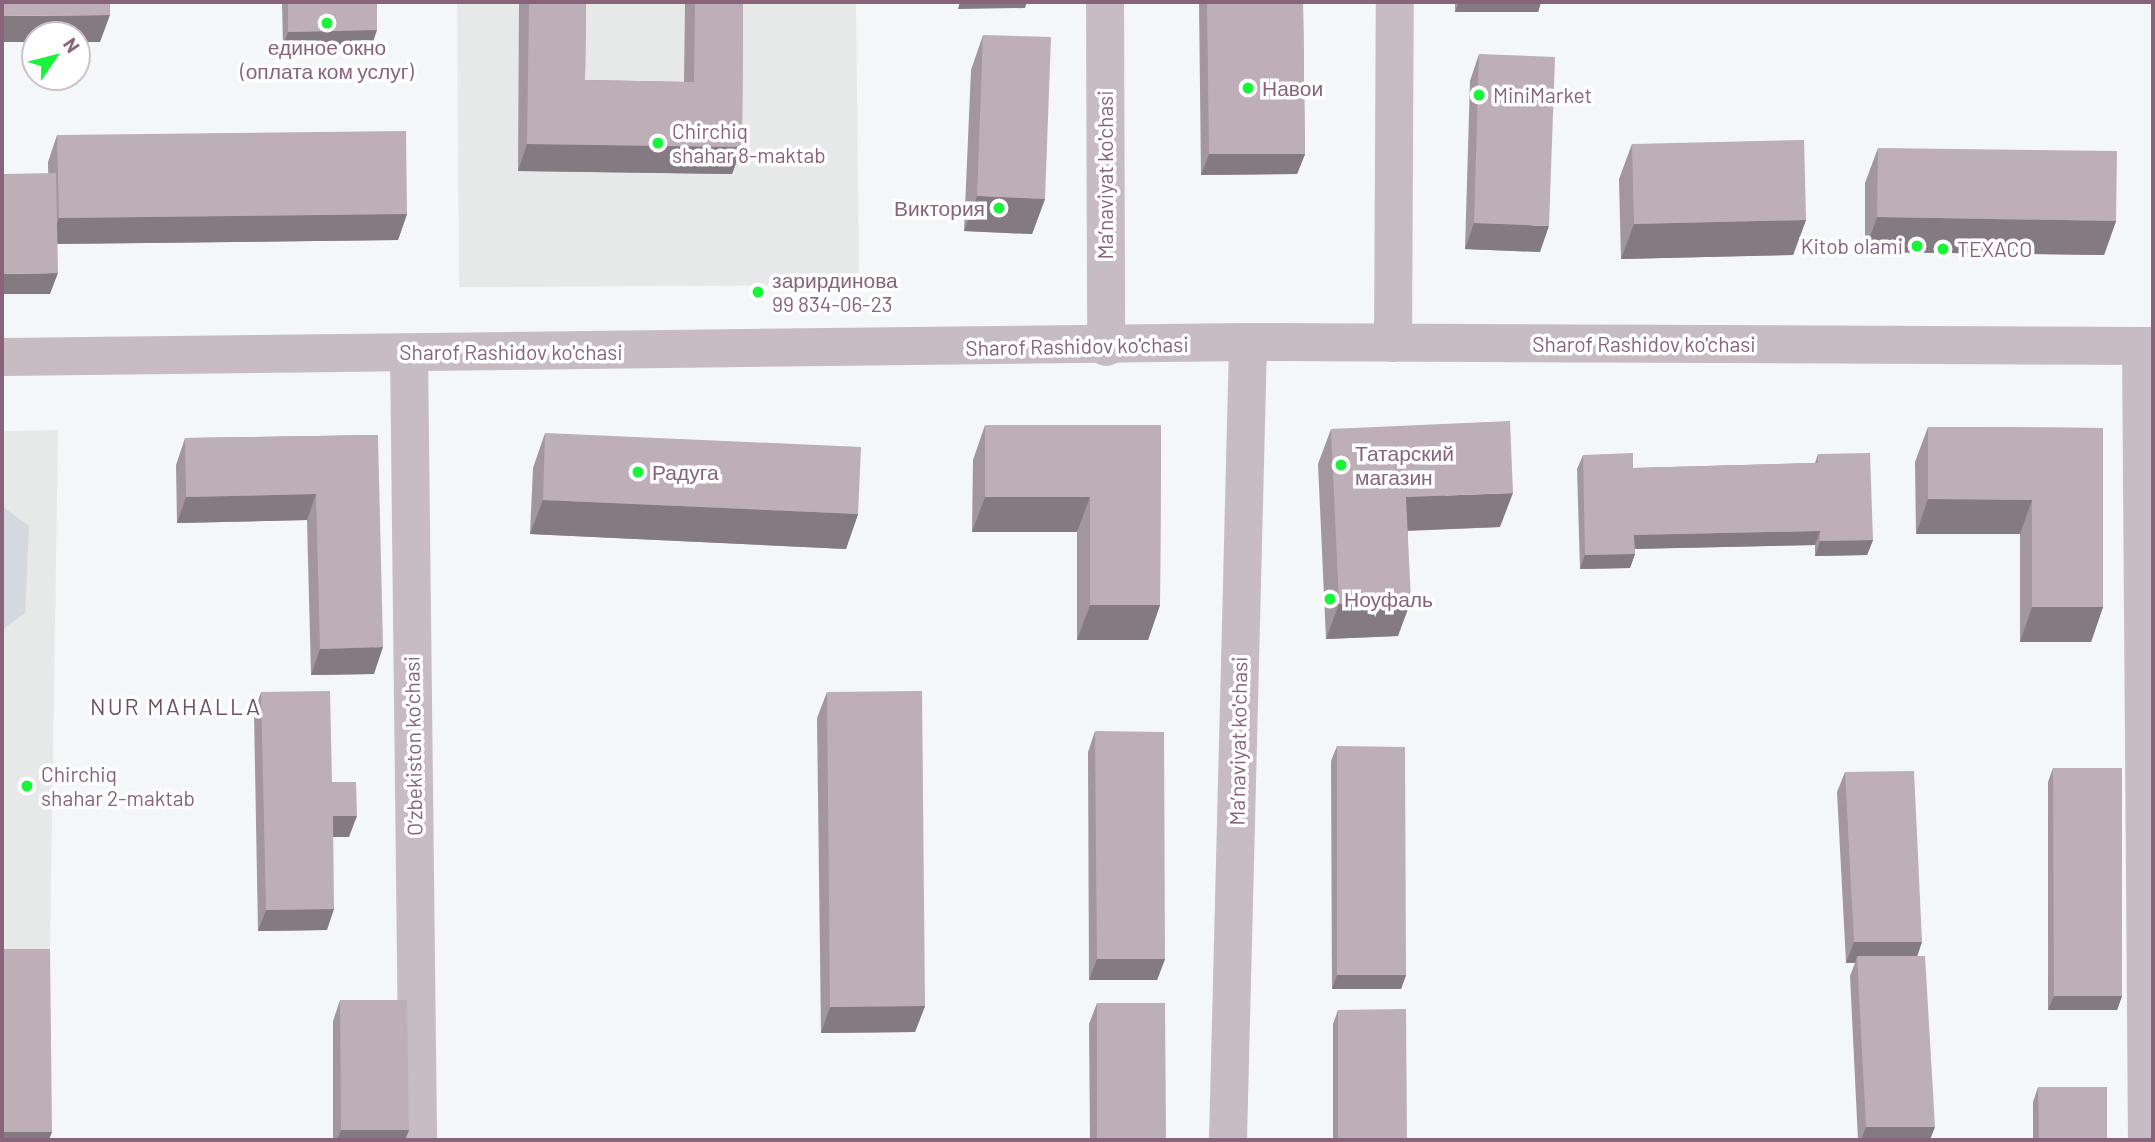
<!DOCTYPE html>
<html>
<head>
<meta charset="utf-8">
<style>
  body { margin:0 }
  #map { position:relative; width:2155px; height:1142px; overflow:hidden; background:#f3f7f7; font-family:Barlow,sans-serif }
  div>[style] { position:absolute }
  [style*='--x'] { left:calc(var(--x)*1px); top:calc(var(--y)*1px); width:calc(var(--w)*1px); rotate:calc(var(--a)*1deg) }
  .built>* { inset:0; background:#e7e8e8 }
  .green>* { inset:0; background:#d4d9df }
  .street>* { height:38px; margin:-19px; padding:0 19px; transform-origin:19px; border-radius:19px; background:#c7bcc3 }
  .wall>* { inset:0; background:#a3969e }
  .shaded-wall>* { inset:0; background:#847a81 }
  .building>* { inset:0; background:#bdaeb8 }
  .dots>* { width:19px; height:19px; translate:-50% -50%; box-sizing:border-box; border:4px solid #fff; border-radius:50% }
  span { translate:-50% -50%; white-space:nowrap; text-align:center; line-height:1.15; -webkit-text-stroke:7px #fff; paint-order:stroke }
  .poi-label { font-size:21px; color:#88637a }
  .left { translate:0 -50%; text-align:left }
  .right { translate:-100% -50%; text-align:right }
  .street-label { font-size:21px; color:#88637a }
  .neighbourhood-label { font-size:23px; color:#6c5262; letter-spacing:2px }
  .frame { position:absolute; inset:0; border:4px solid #88637a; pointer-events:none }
  .north { position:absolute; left:21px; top:21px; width:70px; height:70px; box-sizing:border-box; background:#fff; border:2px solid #cfc1ca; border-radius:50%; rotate:55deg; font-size:19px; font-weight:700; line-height:28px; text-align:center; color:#88637a }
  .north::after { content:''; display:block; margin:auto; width:24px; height:32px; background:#16f537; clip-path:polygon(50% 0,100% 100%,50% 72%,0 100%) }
</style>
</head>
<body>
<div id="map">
  <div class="built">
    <div style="clip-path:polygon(457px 2px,856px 2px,859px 285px,459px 287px)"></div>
    <div style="clip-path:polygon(58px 430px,47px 1140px,2px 1140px,2px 431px)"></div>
  </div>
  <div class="green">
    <div style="clip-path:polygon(2px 506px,29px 526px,25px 613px,2px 630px)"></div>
  </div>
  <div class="street">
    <div style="--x:1105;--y:2;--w:345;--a:89.8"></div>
    <div style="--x:1393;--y:343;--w:341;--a:-89.7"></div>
    <div style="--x:2141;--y:346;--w:794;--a:89.57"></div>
    <div style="--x:409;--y:353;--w:787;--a:89.34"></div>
    <div style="--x:2;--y:357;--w:1246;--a:-0.69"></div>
    <div style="--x:1248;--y:342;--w:905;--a:0.25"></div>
    <div style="--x:1228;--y:1140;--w:798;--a:-88.56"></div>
  </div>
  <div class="wall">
    <div style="clip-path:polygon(282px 2px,377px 2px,372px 45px,283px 46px)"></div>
    <div style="clip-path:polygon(519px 2px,586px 2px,585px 80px,684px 82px,685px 2px,743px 2px,742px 147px,732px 174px,518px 171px)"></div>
    <div style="clip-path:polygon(1199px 2px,1303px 2px,1305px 154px,1297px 174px,1201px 175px)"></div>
    <div style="clip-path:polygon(1455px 2px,1541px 2px,1538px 12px,1455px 12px)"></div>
    <div style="clip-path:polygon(983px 35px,1045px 199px,1032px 234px,964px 231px,971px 70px)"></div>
    <div style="clip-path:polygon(1479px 54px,1540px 252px,1465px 249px,1470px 81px)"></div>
    <div style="clip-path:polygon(57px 135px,407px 214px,398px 240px,57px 244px,50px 294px,48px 162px)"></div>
    <div style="clip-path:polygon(1632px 144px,1806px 220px,1793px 255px,1621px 259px,1619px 179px)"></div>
    <div style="clip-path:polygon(1878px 148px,2116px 221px,2104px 255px,1865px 252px,1865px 183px)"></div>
    <div style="clip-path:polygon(985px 425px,1161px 425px,1160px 605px,1148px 640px,1077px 640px,1077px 532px,972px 532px,973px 460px)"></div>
    <div style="clip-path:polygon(1928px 427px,2103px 428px,2103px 607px,2091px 642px,2020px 642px,2020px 534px,1916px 534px,1915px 462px)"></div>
    <div style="clip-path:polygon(1331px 429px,1500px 527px,1408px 531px,1398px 636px,1326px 639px,1318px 464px)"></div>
    <div style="clip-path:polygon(545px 433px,858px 514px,846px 549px,530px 534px,533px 468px)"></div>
    <div style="clip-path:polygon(378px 435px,374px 674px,311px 675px,307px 520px,177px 523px,176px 465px,185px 438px)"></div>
    <div style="clip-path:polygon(1818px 454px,1873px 540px,1867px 555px,1815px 556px,1815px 545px,1635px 549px,1635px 554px,1630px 568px,1580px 569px,1577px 469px,1583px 455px,1633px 468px,1815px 463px)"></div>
    <div style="clip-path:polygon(261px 692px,332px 782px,349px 837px,333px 837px,327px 930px,258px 931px,254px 713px)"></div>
    <div style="clip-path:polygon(827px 692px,925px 1006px,915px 1032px,821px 1033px,817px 718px)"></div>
    <div style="clip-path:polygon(1095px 731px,1165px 959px,1157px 980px,1089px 980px,1088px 752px)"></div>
    <div style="clip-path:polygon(1337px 746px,1406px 975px,1401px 989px,1332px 989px,1331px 761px)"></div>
    <div style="clip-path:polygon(2053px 768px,2122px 996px,2117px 1010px,2048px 1010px,2048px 782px)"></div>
    <div style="clip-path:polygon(1845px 772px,1917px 956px,1930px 1140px,1858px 1140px,1850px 976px,1855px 963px,1846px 963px,1837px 792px)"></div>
    <div style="clip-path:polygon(340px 1000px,409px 1130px,405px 1140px,333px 1140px,333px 1021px)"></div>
    <div style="clip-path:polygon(1097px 1003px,1166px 1140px,1090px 1140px,1089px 1024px)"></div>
    <div style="clip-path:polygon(1338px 1010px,1407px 1140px,1333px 1140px,1333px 1024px)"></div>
    <div style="clip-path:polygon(2038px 1087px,2107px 1140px,2033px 1140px,2033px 1102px)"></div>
  </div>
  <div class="shaded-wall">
    <div style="clip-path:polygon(960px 2px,1027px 2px,1025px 8px,958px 9px)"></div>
    <div style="clip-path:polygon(1459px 2px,1541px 2px,1538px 12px,1455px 12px)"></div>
    <div style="clip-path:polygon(110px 15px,100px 42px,77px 42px,77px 35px,35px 35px,35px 42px,2px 42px,2px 16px)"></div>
    <div style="clip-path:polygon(377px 30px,372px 45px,283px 46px,288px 32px)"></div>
    <div style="clip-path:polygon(527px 144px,742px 147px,732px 174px,518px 171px)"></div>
    <div style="clip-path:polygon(1209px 154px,1305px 154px,1297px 174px,1201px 175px)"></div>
    <div style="clip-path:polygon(977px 196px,1045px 199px,1032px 234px,964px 231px)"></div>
    <div style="clip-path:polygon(407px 214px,398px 240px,49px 244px,59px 218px)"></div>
    <div style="clip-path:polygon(1877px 217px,2116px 221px,2104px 255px,1865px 252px)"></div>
    <div style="clip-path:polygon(1806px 220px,1793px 255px,1621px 259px,1634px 224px)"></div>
    <div style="clip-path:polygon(1474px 223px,1549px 226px,1540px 252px,1465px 249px)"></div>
    <div style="clip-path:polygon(58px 273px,50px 294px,2px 294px,2px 274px)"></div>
    <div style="clip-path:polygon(1513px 493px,1500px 527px,1393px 531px,1406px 497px)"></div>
    <div style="clip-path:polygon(316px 494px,307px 520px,177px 523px,186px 497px)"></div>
    <div style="clip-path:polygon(985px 497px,1090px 497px,1077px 532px,972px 532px)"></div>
    <div style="clip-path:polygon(1928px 499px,2032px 500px,2020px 534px,1916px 534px)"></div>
    <div style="clip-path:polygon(543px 500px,858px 514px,846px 549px,530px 534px)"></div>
    <div style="clip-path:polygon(1820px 531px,1815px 545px,1629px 549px,1634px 535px)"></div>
    <div style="clip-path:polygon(1873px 540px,1867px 555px,1815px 556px,1820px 541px)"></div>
    <div style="clip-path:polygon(1635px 554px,1630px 568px,1580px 569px,1585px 555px)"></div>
    <div style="clip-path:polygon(1411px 601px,1398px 636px,1326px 639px,1339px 604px)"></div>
    <div style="clip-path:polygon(1090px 605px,1160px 605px,1148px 640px,1077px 640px)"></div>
    <div style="clip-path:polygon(2032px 607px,2103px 607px,2091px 642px,2020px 642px)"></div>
    <div style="clip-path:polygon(383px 647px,374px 674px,311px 675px,320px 649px)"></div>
    <div style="clip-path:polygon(333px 816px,357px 816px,349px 837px,325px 837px)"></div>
    <div style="clip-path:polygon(334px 909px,327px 930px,258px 931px,266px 910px)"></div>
    <div style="clip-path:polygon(1854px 942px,1922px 942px,1915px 963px,1857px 956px,1855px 963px,1846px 963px)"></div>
    <div style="clip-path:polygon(1097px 959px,1165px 959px,1157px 980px,1089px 980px)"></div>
    <div style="clip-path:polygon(1337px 975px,1406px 975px,1401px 989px,1332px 989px)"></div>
    <div style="clip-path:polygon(2054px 996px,2122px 996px,2117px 1010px,2048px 1010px)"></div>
    <div style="clip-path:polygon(925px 1006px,915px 1032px,821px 1033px,830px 1007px)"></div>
    <div style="clip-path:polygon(1866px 1127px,1935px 1127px,1930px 1140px,1861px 1140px)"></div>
    <div style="clip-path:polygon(341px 1130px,409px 1130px,405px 1140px,337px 1140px)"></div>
    <div style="clip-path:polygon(2px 1132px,52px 1132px,49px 1140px,2px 1140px)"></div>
  </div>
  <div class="building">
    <div style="clip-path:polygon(2px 2px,110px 2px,110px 15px,2px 16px)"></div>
    <div style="clip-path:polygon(288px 2px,377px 2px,377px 30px,288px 32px)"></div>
    <div style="clip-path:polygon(529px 2px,586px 2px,585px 80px,694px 82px,695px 2px,743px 2px,742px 147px,527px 144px)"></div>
    <div style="clip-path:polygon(1207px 2px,1303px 2px,1305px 154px,1209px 154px)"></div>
    <div style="clip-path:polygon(983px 35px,1051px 37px,1045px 199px,977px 196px)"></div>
    <div style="clip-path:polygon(1479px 54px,1555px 57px,1549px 226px,1474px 223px)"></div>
    <div style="clip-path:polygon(406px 131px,407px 214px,59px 218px,57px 135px)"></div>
    <div style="clip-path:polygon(1804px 140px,1806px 220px,1634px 224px,1632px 144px)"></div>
    <div style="clip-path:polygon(1878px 148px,2117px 151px,2116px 221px,1877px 217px)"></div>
    <div style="clip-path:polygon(56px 173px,58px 273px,2px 274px,2px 174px)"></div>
    <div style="clip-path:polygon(1510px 421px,1513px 493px,1406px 497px,1411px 601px,1339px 604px,1331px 429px)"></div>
    <div style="clip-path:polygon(985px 425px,1161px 425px,1160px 605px,1090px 605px,1090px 497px,985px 497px)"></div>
    <div style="clip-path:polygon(1928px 427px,2103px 428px,2103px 607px,2032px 607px,2032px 500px,1928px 499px)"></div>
    <div style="clip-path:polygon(545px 433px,861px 447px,858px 514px,543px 500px)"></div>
    <div style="clip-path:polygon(378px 435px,383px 647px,320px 649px,316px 494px,186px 497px,185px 438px)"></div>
    <div style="clip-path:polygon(1633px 453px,1633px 468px,1818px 463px,1818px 454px,1870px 453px,1873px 540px,1820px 541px,1820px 531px,1634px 535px,1635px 554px,1585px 555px,1583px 455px)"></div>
    <div style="clip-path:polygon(330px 691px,332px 782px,356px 782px,357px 816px,333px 816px,334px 909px,266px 910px,261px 692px)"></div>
    <div style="clip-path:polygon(922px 691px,925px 1006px,830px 1007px,827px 692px)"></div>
    <div style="clip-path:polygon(1095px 731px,1164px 732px,1165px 959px,1097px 959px)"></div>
    <div style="clip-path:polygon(1337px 746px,1405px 747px,1406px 975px,1337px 975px)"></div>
    <div style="clip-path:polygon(2053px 768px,2122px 768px,2122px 996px,2054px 996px)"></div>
    <div style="clip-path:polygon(1914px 771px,1922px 942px,1854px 942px,1845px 772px)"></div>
    <div style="clip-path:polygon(2px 949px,50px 949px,52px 1132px,2px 1132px)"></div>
    <div style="clip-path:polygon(1857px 956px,1925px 956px,1935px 1127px,1866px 1127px)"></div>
    <div style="clip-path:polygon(340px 1000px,407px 1000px,409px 1130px,341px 1130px)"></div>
    <div style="clip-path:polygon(1097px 1003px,1165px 1003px,1166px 1140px,1097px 1140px)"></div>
    <div style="clip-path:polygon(1406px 1009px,1407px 1140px,1338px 1140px,1338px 1010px)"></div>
    <div style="clip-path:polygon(2038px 1087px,2107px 1087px,2107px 1140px,2039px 1140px)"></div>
  </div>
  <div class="dots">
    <div style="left:327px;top:23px;background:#16f537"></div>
    <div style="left:1248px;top:88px;background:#16f537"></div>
    <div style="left:1479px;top:95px;background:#16f537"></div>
    <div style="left:658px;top:143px;background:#16f537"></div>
    <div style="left:999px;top:208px;background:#16f537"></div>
    <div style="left:1917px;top:246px;background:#16f537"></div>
    <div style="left:1943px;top:249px;background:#16f537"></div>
    <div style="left:758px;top:292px;background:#16f537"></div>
    <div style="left:1341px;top:465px;background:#16f537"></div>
    <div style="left:638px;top:472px;background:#16f537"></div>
    <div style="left:1330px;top:599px;background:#16f537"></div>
    <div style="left:27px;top:786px;background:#16f537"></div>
  </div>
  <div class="poi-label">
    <span style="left:327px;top:59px">единое окно<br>(оплата ком услуг)</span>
    <span class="left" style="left:1262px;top:88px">Навои</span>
    <span class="left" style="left:1493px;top:95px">MiniMarket</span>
    <span class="left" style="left:672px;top:143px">Chirchiq<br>shahar 8-maktab</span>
    <span class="right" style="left:985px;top:208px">Виктория</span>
    <span class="right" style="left:1903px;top:246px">Kitob olami</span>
    <span class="left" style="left:1957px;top:249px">TEXACO</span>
    <span class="left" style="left:772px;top:292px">зарирдинова<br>99 834-06-23</span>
    <span class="left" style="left:1355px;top:465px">Татарский<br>магазин</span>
    <span class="left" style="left:652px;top:472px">Радуга</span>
    <span class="left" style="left:1344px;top:599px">Ноуфаль</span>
    <span class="left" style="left:41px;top:786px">Chirchiq<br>shahar 2-maktab</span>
  </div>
  <div class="street-label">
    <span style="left:1105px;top:175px;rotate:-90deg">Ma’naviyat ko'chasi</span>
    <span style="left:1644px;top:344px">Sharof Rashidov ko'chasi</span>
    <span style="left:1077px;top:346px;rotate:-1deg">Sharof Rashidov ko'chasi</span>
    <span style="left:511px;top:352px">Sharof Rashidov ko'chasi</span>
    <span style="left:1238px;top:741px;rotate:-89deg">Ma’naviyat ko'chasi</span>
    <span style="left:413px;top:746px;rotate:-91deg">O‘zbekiston ko‘chasi</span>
  </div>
  <div class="neighbourhood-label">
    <span style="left:176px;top:706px">NUR MAHALLA</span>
  </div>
  <div class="frame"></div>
  <div class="north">N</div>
</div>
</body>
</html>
